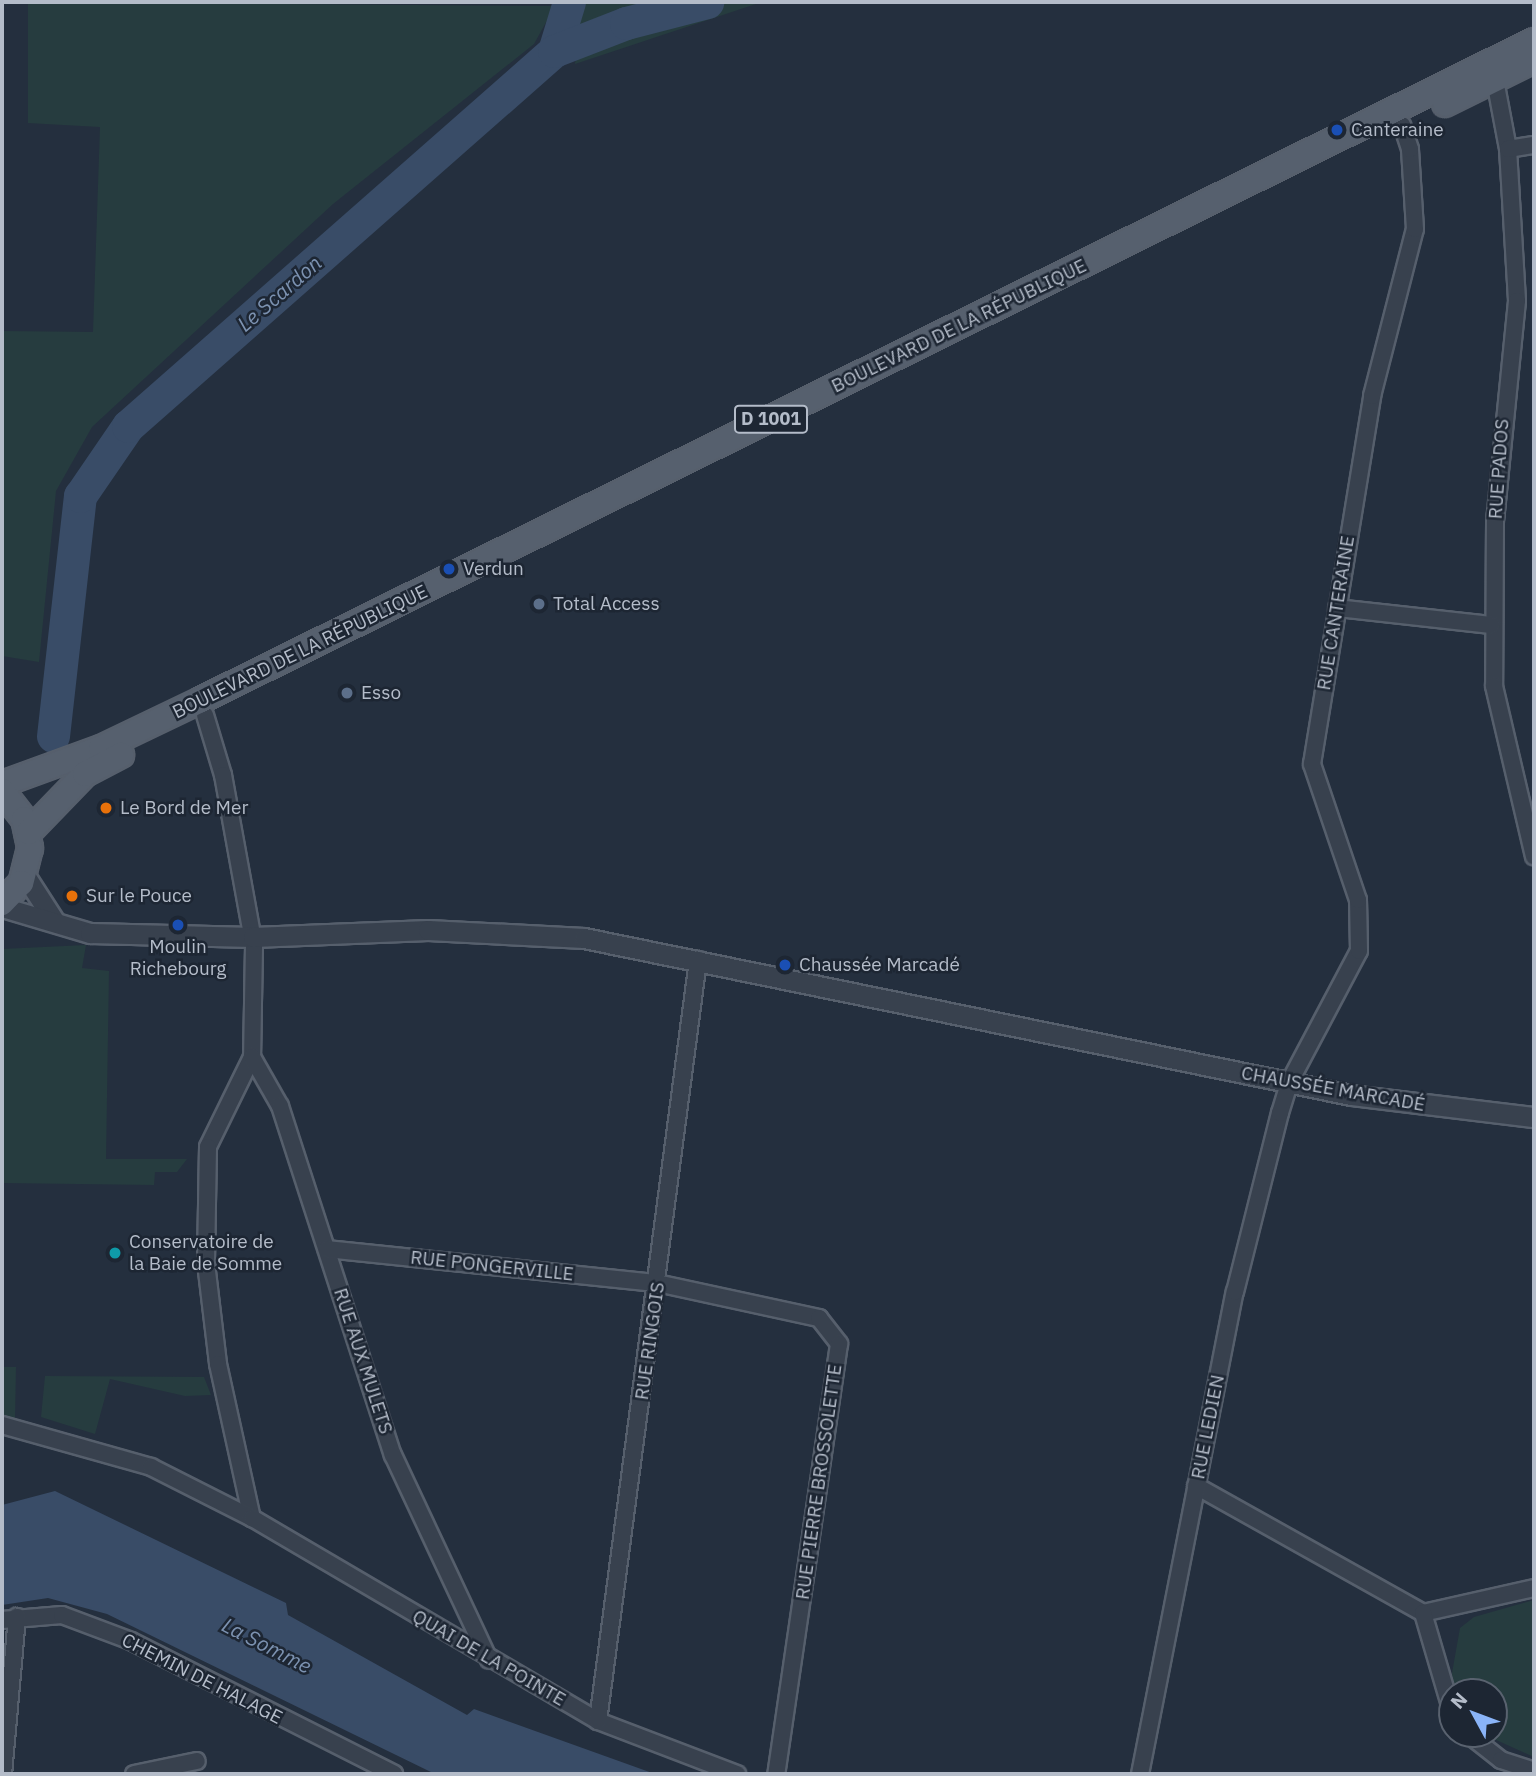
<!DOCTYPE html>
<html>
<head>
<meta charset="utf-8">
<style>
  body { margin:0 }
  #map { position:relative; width:1536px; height:1776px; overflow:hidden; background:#242f3e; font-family:"IBM Plex Sans",sans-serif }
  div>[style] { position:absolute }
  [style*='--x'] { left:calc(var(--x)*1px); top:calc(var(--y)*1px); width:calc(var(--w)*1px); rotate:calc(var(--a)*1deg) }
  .green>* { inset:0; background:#263c3f }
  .water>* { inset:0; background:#394c67 }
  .river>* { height:33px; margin:-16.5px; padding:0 16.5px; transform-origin:16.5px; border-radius:16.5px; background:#394c67 }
  .roads { filter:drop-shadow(2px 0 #565f6c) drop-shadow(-2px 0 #565f6c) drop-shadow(0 2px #565f6c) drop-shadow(0 -2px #565f6c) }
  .minor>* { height:16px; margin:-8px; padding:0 8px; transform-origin:8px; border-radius:8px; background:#38414e }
  .tertiary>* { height:19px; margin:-9.5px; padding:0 9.5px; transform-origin:9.5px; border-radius:9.5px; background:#38414e }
  .primary>* { height:24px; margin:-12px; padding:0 12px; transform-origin:12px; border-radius:12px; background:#56606e }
  .dots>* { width:19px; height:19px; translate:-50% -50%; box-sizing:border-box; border:4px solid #1d2633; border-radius:50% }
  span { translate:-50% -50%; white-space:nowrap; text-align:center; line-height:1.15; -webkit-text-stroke:5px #1d2633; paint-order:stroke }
  .shield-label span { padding:2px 5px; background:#1d2633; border:2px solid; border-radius:5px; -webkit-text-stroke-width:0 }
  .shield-label { font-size:18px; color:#b4bcc9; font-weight:700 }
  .poi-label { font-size:19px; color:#b4bcc9 }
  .left { translate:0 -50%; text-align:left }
  .street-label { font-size:19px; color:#b4bcc9 }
  .water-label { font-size:21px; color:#7c92b1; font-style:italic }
  .frame { position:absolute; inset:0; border:4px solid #b4bcc9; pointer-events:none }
  .north { position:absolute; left:1438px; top:1678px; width:70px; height:70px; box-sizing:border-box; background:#1d2633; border:2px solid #59626f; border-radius:50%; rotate:311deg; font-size:19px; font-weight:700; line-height:28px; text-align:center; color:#b4bcc9 }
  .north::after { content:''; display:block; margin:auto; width:24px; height:32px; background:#8ab4f8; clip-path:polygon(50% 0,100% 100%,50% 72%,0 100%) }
</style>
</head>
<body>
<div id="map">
  <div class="green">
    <div style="clip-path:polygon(28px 2px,555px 6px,534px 44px,333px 204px,92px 427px,56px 491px,39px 662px,2px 656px,2px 331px,93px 332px,100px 127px,28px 123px)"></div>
    <div style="clip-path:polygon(578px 2px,762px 2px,575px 64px)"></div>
    <div style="clip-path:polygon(86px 945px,82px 968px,109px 971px,106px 1159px,187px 1159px,177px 1172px,155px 1172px,154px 1185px,2px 1183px,2px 949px)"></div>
    <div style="clip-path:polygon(2px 1367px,16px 1367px,15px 1419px,2px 1414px)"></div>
    <div style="clip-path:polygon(45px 1376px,204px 1377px,211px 1395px,185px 1396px,110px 1379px,95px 1434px,41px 1417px)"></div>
    <div style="clip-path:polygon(1534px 1600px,1534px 1757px,1483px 1734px,1494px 1734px,1494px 1692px,1453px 1692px,1452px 1673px,1460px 1628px,1474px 1617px)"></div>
  </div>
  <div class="water">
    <div style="clip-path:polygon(55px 1491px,286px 1603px,288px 1615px,467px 1715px,474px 1709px,655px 1774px,435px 1774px,107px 1614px,48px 1598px,2px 1605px,2px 1505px)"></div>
  </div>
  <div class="river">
    <div style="--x:554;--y:51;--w:51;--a:-73"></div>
    <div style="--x:53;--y:736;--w:242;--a:-83.6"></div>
    <div style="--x:80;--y:496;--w:85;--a:-55.6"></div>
    <div style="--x:128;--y:426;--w:568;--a:-41.36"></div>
    <div style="--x:554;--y:51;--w:77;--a:-21.3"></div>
    <div style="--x:626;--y:23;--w:84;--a:-14.5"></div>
  </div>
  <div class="roads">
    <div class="minor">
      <div style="--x:1495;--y:80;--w:70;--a:79.3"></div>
      <div style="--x:1508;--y:149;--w:152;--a:86.6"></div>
      <div style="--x:1517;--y:301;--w:221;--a:95.7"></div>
      <div style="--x:1495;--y:521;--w:165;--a:90.3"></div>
      <div style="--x:1494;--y:686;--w:175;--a:76.8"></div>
      <div style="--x:1508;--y:149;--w:26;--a:-9"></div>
      <div style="--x:1337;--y:608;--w:156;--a:6.3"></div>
      <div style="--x:205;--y:715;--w:63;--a:73.3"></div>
      <div style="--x:223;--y:775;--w:174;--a:79.7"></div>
      <div style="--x:254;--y:946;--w:111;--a:91"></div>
      <div style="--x:252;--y:1057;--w:100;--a:116.1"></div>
      <div style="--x:208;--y:1147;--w:116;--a:91"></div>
      <div style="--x:206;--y:1263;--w:102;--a:83.2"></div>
      <div style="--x:218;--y:1364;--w:158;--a:77.6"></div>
      <div style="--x:252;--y:1057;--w:56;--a:60.3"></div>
      <div style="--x:280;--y:1106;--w:367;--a:72.1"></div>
      <div style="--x:393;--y:1455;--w:226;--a:64.9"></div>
      <div style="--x:327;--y:1249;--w:332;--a:5.9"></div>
      <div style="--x:657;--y:1283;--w:166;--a:12.2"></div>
      <div style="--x:819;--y:1318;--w:33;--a:52"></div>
      <div style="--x:839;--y:1344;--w:435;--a:98.3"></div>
      <div style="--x:2;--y:1425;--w:155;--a:15.7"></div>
      <div style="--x:151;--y:1467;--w:113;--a:26.8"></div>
      <div style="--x:252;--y:1518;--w:401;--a:30.4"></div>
      <div style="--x:598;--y:1721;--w:149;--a:20.9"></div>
      <div style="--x:1196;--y:1486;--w:260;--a:29.2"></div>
      <div style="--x:1423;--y:1613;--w:114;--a:-12.7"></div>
      <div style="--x:1423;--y:1613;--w:103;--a:73.7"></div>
      <div style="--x:2;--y:1620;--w:60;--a:-4.8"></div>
      <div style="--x:62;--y:1615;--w:74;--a:20.6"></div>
      <div style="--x:131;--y:1641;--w:295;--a:26.8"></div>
      <div style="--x:598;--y:1721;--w:768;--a:-82.51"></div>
      <div style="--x:1468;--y:1734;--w:42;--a:38.2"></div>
      <div style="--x:1501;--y:1760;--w:35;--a:18"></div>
      <div style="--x:3;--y:1774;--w:158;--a:-84.9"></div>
      <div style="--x:134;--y:1774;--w:64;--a:-11.7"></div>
      <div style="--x:1140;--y:1774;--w:491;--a:-78.9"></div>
      <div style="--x:1235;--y:1292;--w:185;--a:-75.9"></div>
      <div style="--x:1280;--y:1113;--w:31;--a:-73"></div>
      <div style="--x:1289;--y:1083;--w:149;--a:-62.1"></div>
      <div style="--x:1359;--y:951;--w:51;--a:-91.1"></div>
      <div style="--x:1358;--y:900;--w:144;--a:-108.7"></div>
      <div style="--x:1312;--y:764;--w:373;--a:-80.7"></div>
      <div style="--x:1372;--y:396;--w:172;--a:-75.6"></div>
      <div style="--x:1415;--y:229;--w:80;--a:-93.6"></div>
      <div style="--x:1410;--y:149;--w:25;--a:-108"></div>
    </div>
    <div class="tertiary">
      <div style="--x:24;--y:874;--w:57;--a:57.1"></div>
      <div style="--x:2;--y:907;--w:92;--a:16.5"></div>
      <div style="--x:90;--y:933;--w:163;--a:1.4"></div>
      <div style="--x:253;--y:937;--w:175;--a:-2.3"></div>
      <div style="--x:428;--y:930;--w:156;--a:2.9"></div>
      <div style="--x:584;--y:938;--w:783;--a:11.57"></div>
      <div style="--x:1351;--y:1095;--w:184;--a:6.9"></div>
    </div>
    <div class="primary">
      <div style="--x:1445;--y:104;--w:99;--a:-26.3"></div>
      <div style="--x:2;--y:784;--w:105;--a:-20"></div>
      <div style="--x:101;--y:748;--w:111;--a:-25.6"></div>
      <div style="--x:201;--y:700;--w:1487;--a:-26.31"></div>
      <div style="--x:2;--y:791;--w:36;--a:52"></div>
      <div style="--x:24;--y:819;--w:30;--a:78"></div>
      <div style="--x:30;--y:848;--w:36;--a:104"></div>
      <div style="--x:21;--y:883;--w:28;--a:134"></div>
      <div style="--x:29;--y:832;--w:81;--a:-46"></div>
      <div style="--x:85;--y:774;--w:41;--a:-27.8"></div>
    </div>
  </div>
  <div class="dots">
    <div style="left:1337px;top:130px;background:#1a4fb4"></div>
    <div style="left:449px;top:569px;background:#1a4fb4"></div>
    <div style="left:539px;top:604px;background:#5c6f8a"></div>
    <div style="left:347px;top:693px;background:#5c6f8a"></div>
    <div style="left:106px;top:808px;background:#e8710a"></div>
    <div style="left:72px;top:896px;background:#e8710a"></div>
    <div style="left:178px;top:925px;background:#1a4fb4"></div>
    <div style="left:785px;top:965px;background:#1a4fb4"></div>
    <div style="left:115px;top:1253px;background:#0f9aa8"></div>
  </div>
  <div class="shield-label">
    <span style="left:771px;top:419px">D 1001</span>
  </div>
  <div class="poi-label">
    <span class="left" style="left:1351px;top:130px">Canteraine</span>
    <span class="left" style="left:463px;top:569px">Verdun</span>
    <span class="left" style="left:553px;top:604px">Total Access</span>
    <span class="left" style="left:361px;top:693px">Esso</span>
    <span class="left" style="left:120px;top:808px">Le Bord de Mer</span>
    <span class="left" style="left:86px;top:896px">Sur le Pouce</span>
    <span style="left:178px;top:958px">Moulin<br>Richebourg</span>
    <span class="left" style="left:799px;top:965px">Chaussée Marcadé</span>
    <span class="left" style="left:129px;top:1253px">Conservatoire de<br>la Baie de Somme</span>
  </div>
  <div class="street-label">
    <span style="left:959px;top:326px;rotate:-26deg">BOULEVARD DE LA RÉPUBLIQUE</span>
    <span style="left:1499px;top:469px;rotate:-86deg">RUE PADOS</span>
    <span style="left:1336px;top:613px;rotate:-81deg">RUE CANTERAINE</span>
    <span style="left:300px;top:652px;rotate:-26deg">BOULEVARD DE LA RÉPUBLIQUE</span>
    <span style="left:1333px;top:1089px;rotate:10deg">CHAUSSÉE MARCADÉ</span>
    <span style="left:492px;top:1266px;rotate:6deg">RUE PONGERVILLE</span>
    <span style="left:650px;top:1341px;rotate:-82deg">RUE RINGOIS</span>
    <span style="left:363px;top:1361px;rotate:72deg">RUE AUX MULETS</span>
    <span style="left:1208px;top:1427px;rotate:-79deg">RUE LEDIEN</span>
    <span style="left:819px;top:1482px;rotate:-82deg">RUE PIERRE BROSSOLETTE</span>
    <span style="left:489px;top:1658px;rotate:30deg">QUAI DE LA POINTE</span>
    <span style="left:202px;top:1679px;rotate:27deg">CHEMIN DE HALAGE</span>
  </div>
  <div class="water-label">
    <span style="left:279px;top:293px;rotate:-41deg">Le Scardon</span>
    <span style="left:267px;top:1645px;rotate:27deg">La Somme</span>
  </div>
  <div class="frame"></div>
  <div class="north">N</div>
</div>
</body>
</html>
